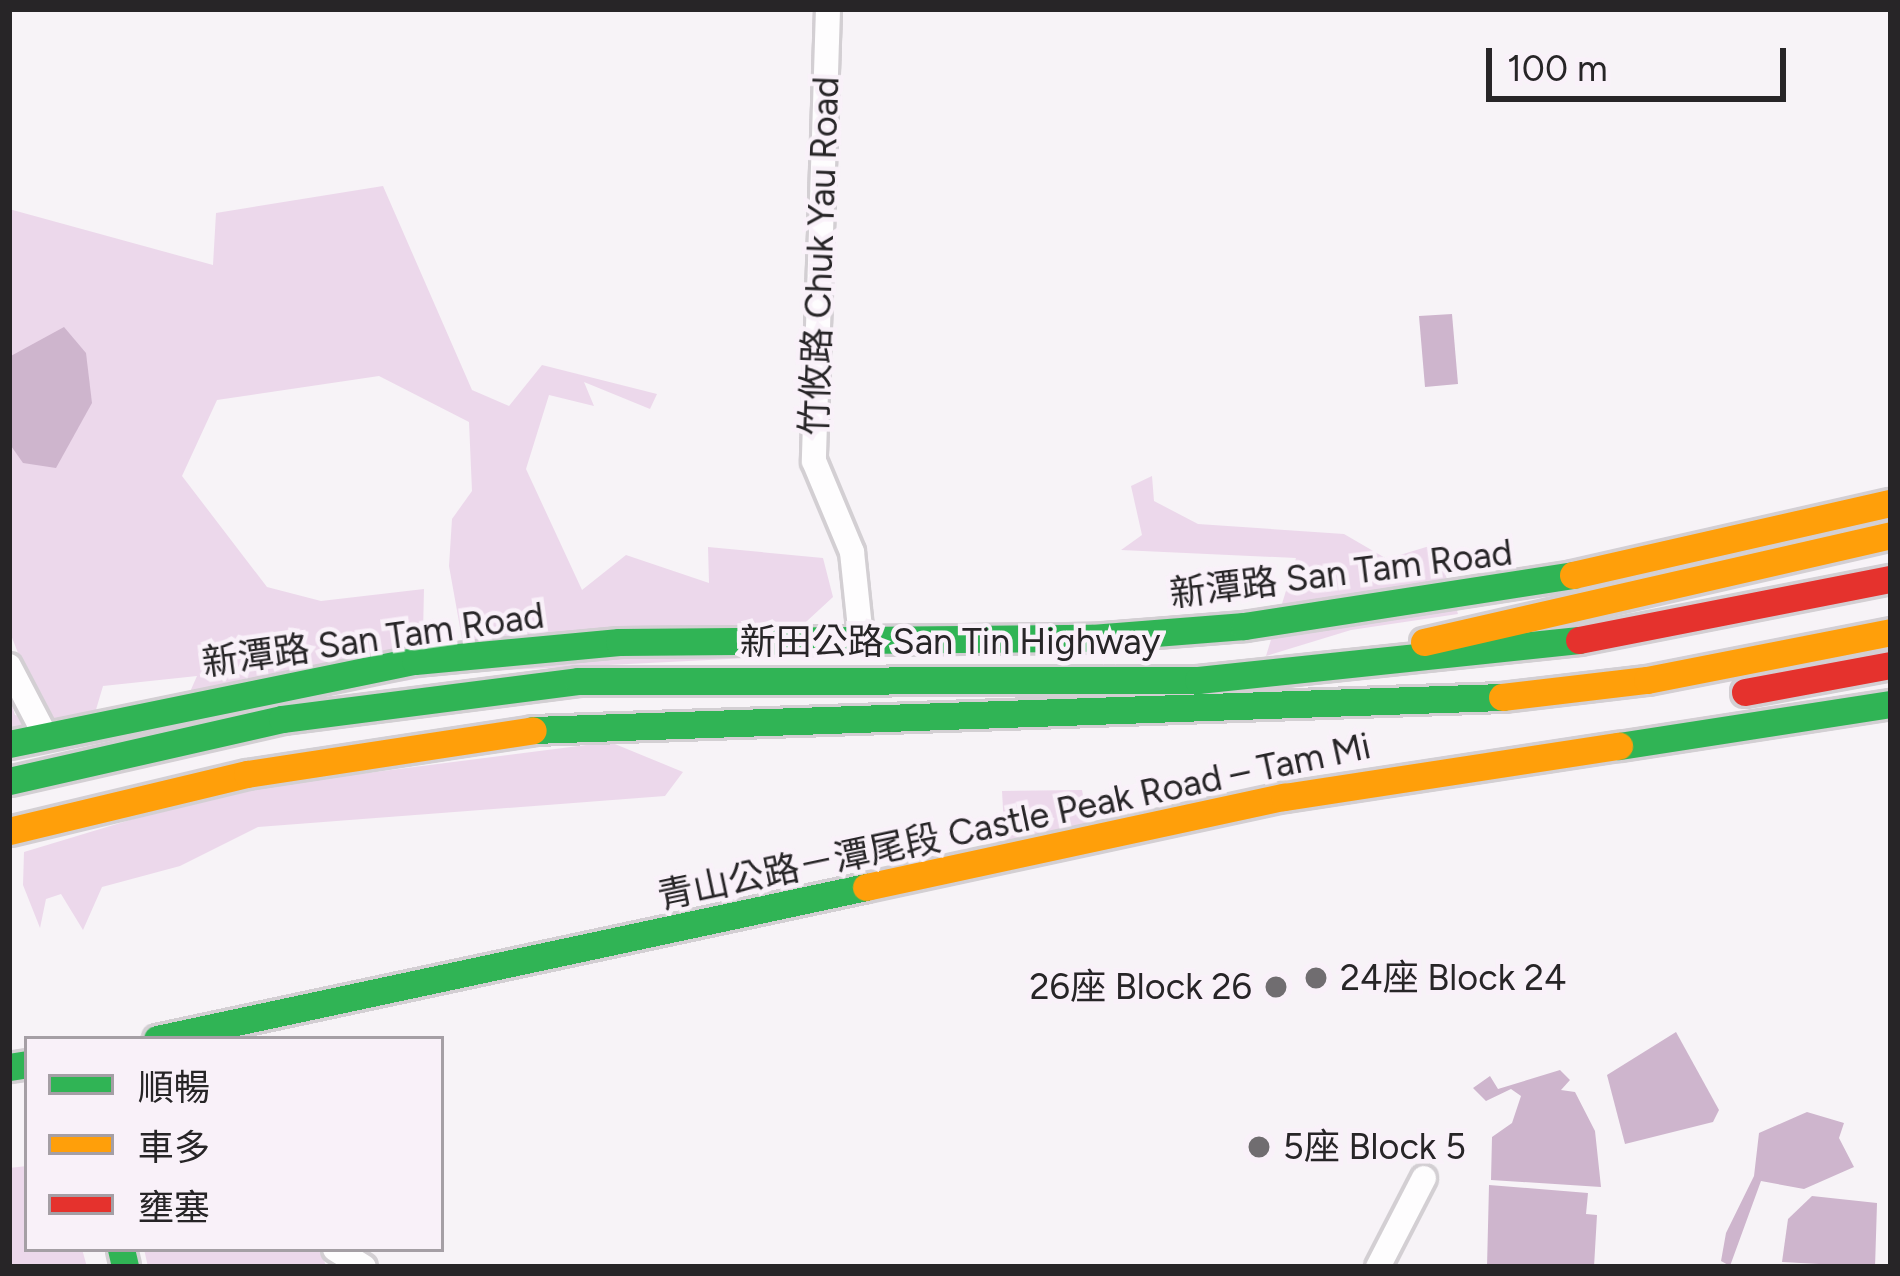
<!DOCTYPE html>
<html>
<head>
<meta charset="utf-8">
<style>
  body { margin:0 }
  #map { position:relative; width:1900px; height:1276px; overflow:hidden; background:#f7f3f7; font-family:Figtree,"Noto Sans TC",sans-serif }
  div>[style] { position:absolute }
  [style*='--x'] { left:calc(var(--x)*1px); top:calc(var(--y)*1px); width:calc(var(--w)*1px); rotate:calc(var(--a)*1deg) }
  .green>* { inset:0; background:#ecd8eb }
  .water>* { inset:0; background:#ceb5cd }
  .roads { filter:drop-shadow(3px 0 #d3cfd3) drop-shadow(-3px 0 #d3cfd3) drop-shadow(0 3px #d3cfd3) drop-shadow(0 -3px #d3cfd3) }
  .street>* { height:24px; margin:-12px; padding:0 12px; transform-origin:12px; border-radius:12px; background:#fefdfe }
  .fast>* { height:27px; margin:-13.5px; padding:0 13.5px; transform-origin:13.5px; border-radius:13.5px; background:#30b455 }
  .slow>* { height:27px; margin:-13.5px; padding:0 13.5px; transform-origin:13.5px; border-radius:13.5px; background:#ff9f0a }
  .jam>* { height:27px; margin:-13.5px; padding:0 13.5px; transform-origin:13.5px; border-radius:13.5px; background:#e5322d }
  .dots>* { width:33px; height:33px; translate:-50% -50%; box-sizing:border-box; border:6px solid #f9f1f9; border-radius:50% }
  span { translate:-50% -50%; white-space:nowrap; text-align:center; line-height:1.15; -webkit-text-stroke:9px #f9f1f9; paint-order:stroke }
  .street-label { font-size:36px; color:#272527 }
  .poi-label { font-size:36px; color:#272527 }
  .left { translate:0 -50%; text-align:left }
  .right { translate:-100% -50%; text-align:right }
  .frame { position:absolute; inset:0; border:12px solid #272527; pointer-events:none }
  .legend { position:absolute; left:24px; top:1036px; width:420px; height:216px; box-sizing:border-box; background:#f9f1f9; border:3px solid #a59fa5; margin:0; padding:15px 21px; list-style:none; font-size:36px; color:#272527 }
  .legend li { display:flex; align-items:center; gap:24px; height:60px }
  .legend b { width:60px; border:3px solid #a59fa5 }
  .scale { position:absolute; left:1486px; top:48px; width:300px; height:54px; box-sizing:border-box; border:6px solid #272527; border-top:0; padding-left:15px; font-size:36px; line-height:42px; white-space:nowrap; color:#272527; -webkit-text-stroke:9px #f9f1f9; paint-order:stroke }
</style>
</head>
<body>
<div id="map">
  <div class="green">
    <div style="clip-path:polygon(383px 186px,472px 390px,509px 406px,542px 365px,657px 394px,650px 409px,584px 382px,594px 406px,549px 395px,526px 469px,582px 590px,626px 555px,709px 583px,708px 547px,823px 558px,833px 597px,768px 657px,468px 672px,449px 566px,452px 519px,472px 491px,469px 422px,379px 376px,217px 400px,182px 476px,267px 587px,321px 601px,424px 589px,422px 678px,188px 717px,182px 710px,197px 676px,103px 686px,95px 713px,9px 751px,9px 695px,15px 715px,45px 722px,9px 630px,9px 209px,213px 265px,216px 213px)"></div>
    <div style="clip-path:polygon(1152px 476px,1154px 501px,1198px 524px,1344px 534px,1387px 559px,1436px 544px,1458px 614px,1351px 630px,1266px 656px,1296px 558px,1121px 550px,1142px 535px,1131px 486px)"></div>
    <div style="clip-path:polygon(610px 742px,683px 772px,665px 796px,258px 827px,180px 866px,102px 887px,83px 930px,61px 894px,46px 899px,40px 928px,23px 885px,24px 852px,226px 791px)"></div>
    <div style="clip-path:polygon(1082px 790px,1089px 827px,1005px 845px,1002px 791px)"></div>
    <div style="clip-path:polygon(27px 1166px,27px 1249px,82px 1249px,87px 1267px,9px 1267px,9px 1168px)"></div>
    <div style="clip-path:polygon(144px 1249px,321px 1249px,326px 1267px,148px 1267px)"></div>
  </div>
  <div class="water">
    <div style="clip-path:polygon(1452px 314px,1458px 384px,1425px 387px,1419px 316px)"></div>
    <div style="clip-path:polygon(64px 327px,86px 353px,92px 403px,56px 468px,23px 463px,9px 443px,9px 357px)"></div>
    <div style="clip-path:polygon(1676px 1032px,1719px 1110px,1713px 1122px,1625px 1144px,1607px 1075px)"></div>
    <div style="clip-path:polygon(1560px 1070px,1570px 1080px,1561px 1090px,1575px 1092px,1595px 1131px,1601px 1187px,1491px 1180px,1492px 1137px,1512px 1123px,1521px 1096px,1511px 1089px,1486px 1101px,1473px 1088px,1490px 1076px,1498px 1089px)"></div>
    <div style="clip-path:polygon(1807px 1112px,1844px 1123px,1839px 1138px,1854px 1167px,1804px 1189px,1761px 1181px,1730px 1266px,1721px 1261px,1726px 1233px,1754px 1176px,1759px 1133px)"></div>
    <div style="clip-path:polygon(1489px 1185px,1588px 1193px,1586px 1214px,1597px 1215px,1594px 1267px,1487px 1267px)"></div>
    <div style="clip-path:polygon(1812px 1196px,1877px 1203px,1875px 1267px,1782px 1262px,1788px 1219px)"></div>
  </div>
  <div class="roads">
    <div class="street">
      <div style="--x:828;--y:9;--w:452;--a:91.8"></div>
      <div style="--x:814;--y:461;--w:99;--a:67.3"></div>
      <div style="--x:852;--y:552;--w:86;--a:84"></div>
      <div style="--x:9;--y:666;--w:78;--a:62.4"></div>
      <div style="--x:335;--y:1249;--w:34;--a:32"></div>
      <div style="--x:1378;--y:1267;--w:100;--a:-62.7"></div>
    </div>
    <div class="fast">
      <div style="--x:533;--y:730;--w:970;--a:-1.95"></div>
      <div style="--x:9;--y:744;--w:414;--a:-11.6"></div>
      <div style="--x:415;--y:661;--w:205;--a:-5.3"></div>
      <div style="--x:619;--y:642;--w:473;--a:-0.5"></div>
      <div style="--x:1092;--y:638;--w:152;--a:-4.5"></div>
      <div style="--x:1244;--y:626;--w:333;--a:-8.8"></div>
      <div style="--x:1619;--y:746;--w:275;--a:-8.8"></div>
      <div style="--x:9;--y:781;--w:280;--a:-12.8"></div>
      <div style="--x:282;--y:719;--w:298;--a:-7.3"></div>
      <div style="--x:578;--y:681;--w:620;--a:-0.09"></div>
      <div style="--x:1198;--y:680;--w:383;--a:-6"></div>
      <div style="--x:157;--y:1039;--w:725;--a:-12.1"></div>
      <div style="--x:9;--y:1067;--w:18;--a:-9"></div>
      <div style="--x:121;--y:1249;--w:18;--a:77"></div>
    </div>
    <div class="slow">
      <div style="--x:1573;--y:575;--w:326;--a:-12.8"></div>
      <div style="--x:1424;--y:642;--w:479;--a:-12.9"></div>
      <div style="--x:1502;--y:697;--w:146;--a:-6.7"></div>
      <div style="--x:1647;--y:680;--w:249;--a:-11.1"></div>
      <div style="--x:9;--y:831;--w:245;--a:-13.5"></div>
      <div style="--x:247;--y:774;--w:289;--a:-8.7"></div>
      <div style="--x:866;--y:887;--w:428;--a:-12.2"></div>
      <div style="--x:1284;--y:797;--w:339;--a:-8.7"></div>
    </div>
    <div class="jam">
      <div style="--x:1579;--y:640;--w:318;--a:-11.1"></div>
      <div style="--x:1745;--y:692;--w:148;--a:-10.5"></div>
    </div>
  </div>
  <div class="dots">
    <div style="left:1316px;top:978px;background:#706d70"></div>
    <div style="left:1276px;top:987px;background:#706d70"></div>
    <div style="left:1259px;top:1147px;background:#706d70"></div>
  </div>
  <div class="street-label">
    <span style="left:820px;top:256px;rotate:-88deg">竹攸路 Chuk Yau Road</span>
    <span style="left:1341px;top:573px;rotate:-7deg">新潭路 San Tam Road</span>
    <span style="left:373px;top:639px;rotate:-8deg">新潭路 San Tam Road</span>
    <span style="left:950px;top:642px">新田公路 San Tin Highway</span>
    <span style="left:1014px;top:821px;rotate:-12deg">青山公路－潭尾段 Castle Peak Road – Tam Mi</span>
  </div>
  <div class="poi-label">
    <span class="left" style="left:1340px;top:978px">24座 Block 24</span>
    <span class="right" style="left:1252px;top:987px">26座 Block 26</span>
    <span class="left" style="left:1283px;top:1147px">5座 Block 5</span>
  </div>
  <div class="frame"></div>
  <ul class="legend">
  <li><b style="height:15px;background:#30b455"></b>順暢</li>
  <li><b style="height:15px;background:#ff9f0a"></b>車多</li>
  <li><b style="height:15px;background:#e5322d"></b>壅塞</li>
  </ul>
  <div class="scale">100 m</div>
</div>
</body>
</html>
